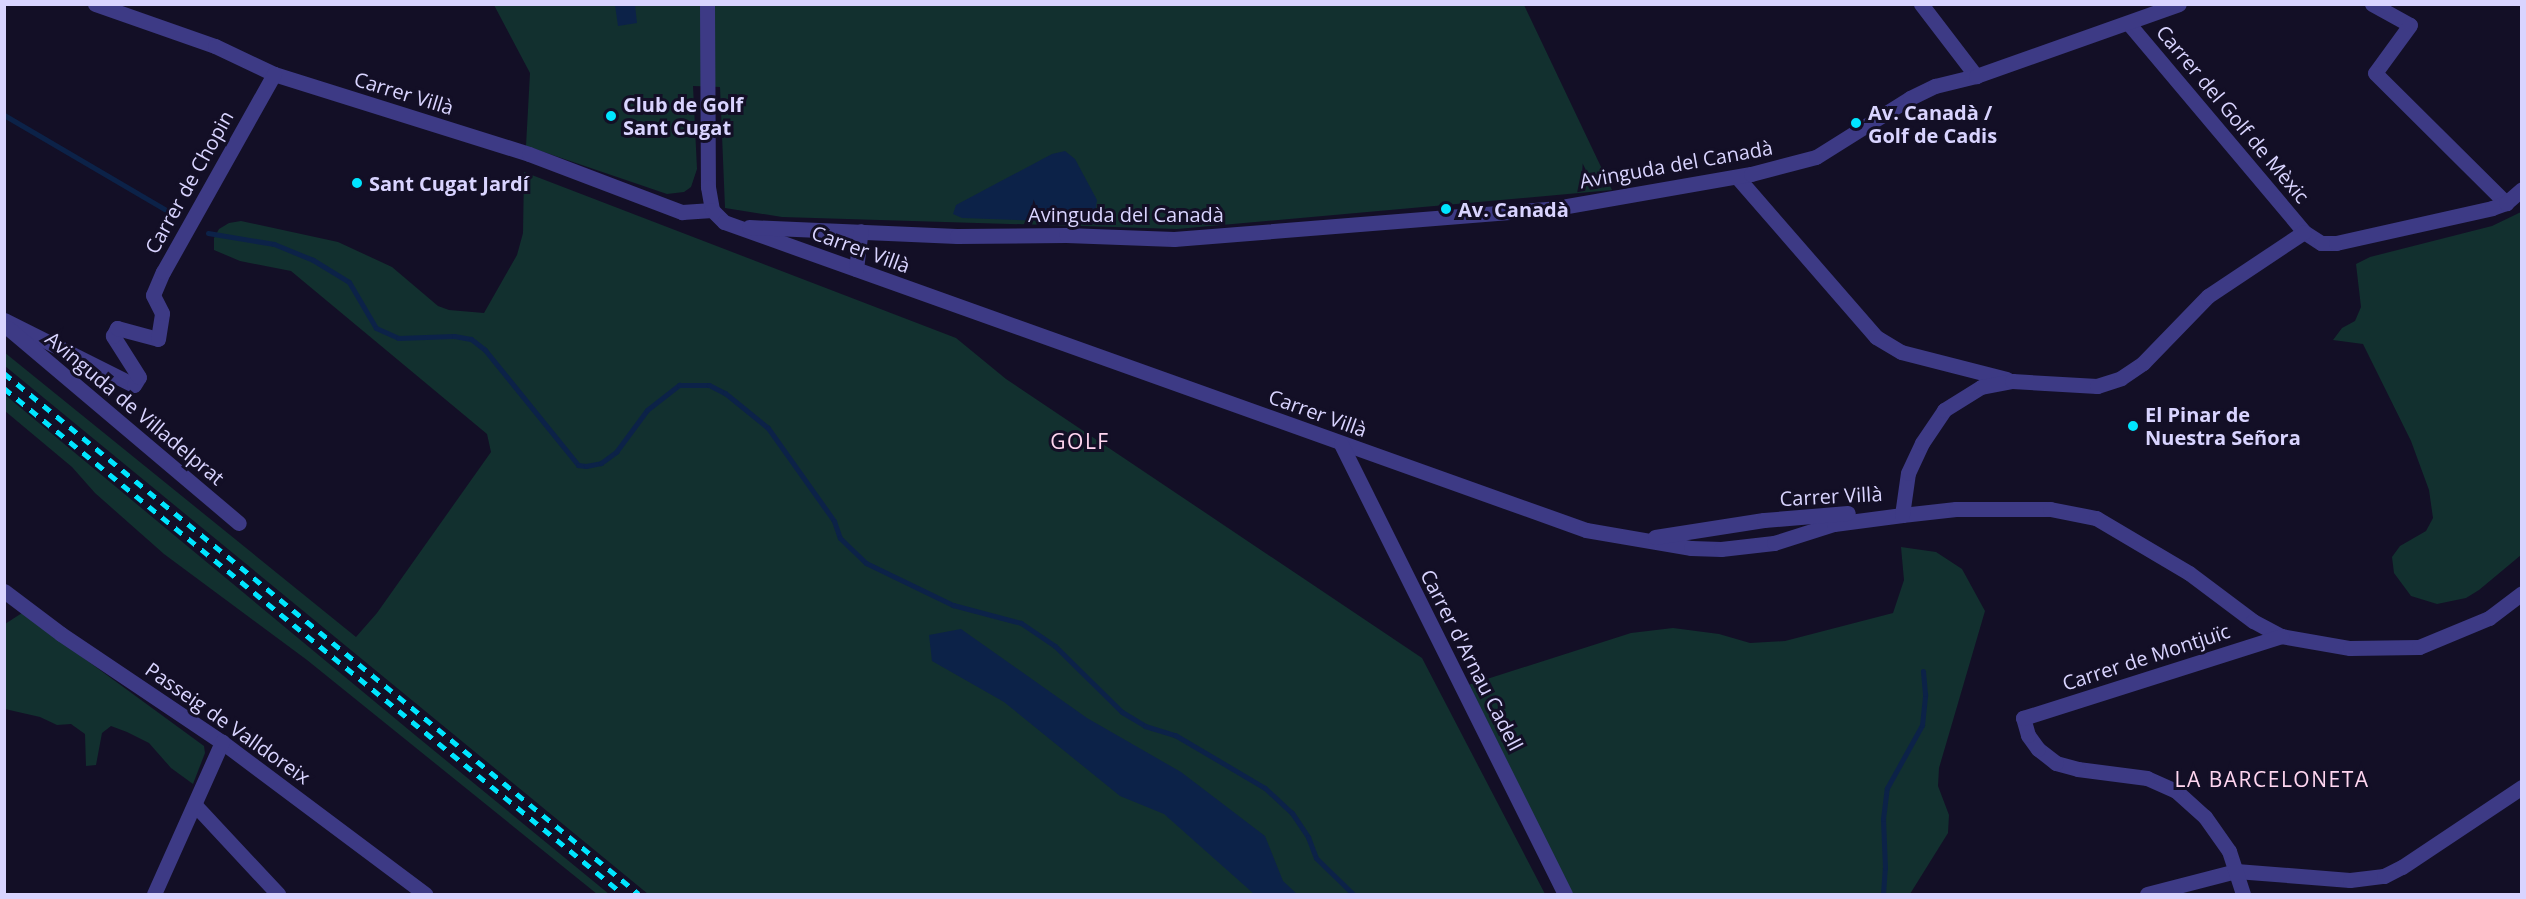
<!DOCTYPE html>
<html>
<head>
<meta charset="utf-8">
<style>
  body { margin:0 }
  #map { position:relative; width:2526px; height:899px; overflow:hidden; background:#130f26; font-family:"Open Sans",sans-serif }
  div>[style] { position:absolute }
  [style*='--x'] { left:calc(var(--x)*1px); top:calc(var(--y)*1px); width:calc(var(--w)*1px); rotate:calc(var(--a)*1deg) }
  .green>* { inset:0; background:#12302f }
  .water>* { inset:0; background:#0c2248 }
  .stream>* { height:5px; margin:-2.5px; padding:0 2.5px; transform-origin:2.5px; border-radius:2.5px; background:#0c2248 }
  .minor>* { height:15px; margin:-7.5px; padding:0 7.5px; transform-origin:7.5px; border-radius:7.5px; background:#3d3a85 }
  .rail>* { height:4.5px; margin-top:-2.25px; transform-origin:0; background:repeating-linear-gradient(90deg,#00e5ff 0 9px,transparent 0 17px) }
  .dots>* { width:16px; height:16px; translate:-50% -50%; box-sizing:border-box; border:3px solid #130f26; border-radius:50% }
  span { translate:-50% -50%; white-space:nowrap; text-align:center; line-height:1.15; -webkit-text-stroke:6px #130f26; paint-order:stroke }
  .street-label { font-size:20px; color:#d9d4ff }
  .poi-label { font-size:20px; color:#d9d4ff; font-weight:700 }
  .left { translate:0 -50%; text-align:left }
  .neighbourhood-label { font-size:21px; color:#ffd6f0; letter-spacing:1.5px }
  .frame { position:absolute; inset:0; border:6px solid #d9d4ff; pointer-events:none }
</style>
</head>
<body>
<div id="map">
  <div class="green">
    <div style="clip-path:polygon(494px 5px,1524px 5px,1612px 190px,1177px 229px,782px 217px,725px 208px,720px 87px,693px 86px,697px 169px,691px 187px,684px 192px,667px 194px,526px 146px,530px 73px)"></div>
    <div style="clip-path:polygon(524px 172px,956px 338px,1006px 379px,1422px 658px,1545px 894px,648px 894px,5px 366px,4px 352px,356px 637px,377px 613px,491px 452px,487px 434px,291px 271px,240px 261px,214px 250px,214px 238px,219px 229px,229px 223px,241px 221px,338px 242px,392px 267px,438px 306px,449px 310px,484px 313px,517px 255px,523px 233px)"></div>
    <div style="clip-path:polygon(2521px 212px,2521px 555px,2479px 590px,2466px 598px,2437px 604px,2411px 596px,2394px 573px,2392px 557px,2400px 546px,2426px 531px,2433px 518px,2429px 490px,2411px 441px,2363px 344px,2333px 340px,2342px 328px,2355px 321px,2361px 307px,2356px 264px,2370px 257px,2492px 226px)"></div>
    <div style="clip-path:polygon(4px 394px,415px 735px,609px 894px,597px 894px,307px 660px,164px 554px,95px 493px,72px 467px,5px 411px)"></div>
    <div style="clip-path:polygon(1901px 547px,1936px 552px,1962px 569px,1985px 611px,1939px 768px,1938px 786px,1949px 815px,1948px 833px,1910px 894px,1565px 894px,1462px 687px,1631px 633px,1673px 628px,1719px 634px,1750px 643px,1785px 641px,1893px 613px,1904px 580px)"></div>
    <div style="clip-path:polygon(22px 613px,204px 746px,205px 753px,193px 784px,171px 768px,149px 743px,127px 732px,111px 726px,102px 733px,96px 765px,86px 766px,85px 734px,71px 724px,57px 725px,40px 717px,5px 709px,5px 624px)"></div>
  </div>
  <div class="water">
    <div style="clip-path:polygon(615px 5px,635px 5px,637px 23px,618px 26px)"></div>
    <div style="clip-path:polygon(1065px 151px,1075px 159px,1097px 200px,1095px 214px,1087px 220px,1073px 222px,962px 218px,953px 214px,956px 205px,1052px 154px)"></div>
    <div style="clip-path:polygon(961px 629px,1087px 718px,1181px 772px,1265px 836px,1283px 881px,1297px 894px,1254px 894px,1164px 814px,1120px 796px,1004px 702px,932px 661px,929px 635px)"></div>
  </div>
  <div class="stream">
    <div style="--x:4;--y:115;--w:199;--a:30.4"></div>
    <div style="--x:208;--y:233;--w:67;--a:9.5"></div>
    <div style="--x:274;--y:244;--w:42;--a:22.3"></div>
    <div style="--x:313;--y:260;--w:42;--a:31.4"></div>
    <div style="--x:349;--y:282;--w:53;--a:59.6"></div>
    <div style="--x:376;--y:328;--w:24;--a:24"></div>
    <div style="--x:398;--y:338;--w:56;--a:-2"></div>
    <div style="--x:454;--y:336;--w:17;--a:10"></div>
    <div style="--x:471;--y:339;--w:18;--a:38"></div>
    <div style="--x:485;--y:350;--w:148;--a:51"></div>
    <div style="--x:578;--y:465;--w:8;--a:7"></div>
    <div style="--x:586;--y:466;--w:15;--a:-11"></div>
    <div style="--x:601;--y:463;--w:19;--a:-36"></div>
    <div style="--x:616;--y:452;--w:52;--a:-53.6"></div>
    <div style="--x:647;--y:410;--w:41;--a:-38"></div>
    <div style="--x:679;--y:385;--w:30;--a:0"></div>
    <div style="--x:709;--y:385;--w:18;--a:27"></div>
    <div style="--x:725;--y:393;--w:55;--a:39.1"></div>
    <div style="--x:768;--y:428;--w:114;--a:54.6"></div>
    <div style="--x:834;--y:521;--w:18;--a:71"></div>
    <div style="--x:840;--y:538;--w:36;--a:44"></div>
    <div style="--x:866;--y:563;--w:97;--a:25.8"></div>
    <div style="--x:953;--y:605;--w:70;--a:14.8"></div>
    <div style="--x:1021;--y:623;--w:41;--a:34.1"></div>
    <div style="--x:1055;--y:646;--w:94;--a:44.6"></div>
    <div style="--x:1122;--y:712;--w:27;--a:31"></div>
    <div style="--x:1145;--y:726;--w:31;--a:17"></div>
    <div style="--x:1175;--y:735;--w:104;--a:30.5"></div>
    <div style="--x:1265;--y:788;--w:37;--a:43"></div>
    <div style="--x:1292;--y:813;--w:29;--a:56"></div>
    <div style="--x:1308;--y:837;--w:22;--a:69"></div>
    <div style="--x:1316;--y:858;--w:52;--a:44.2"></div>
    <div style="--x:1883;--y:894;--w:26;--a:-86"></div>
    <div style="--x:1885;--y:868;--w:49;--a:-92.3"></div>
    <div style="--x:1883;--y:819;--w:31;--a:-83"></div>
    <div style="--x:1887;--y:788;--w:72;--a:-60.9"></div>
    <div style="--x:1922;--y:725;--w:31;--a:-84"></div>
    <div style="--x:1925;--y:694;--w:23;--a:-95"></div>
  </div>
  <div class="minor">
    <div style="--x:95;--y:4;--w:127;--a:19.3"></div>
    <div style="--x:215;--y:46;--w:65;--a:25.4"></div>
    <div style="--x:274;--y:74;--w:267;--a:17.4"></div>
    <div style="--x:529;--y:154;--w:164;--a:20.8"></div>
    <div style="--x:682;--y:212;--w:30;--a:-4"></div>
    <div style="--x:707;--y:4;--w:183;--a:89.7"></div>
    <div style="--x:708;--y:187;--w:23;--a:80"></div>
    <div style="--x:712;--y:210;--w:17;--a:45"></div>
    <div style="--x:724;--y:222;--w:915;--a:19.66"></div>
    <div style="--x:1586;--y:530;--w:107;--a:9.7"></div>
    <div style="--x:1691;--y:548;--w:30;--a:2"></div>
    <div style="--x:1721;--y:549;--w:53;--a:-6.5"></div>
    <div style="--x:1774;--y:543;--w:63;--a:-17.6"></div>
    <div style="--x:1834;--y:524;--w:69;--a:-7.5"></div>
    <div style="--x:1902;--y:515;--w:54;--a:-6.3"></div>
    <div style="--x:1956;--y:509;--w:94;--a:0"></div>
    <div style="--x:2050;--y:509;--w:47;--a:11.1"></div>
    <div style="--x:2096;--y:518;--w:108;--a:30.6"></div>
    <div style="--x:2189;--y:573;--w:80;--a:36.9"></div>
    <div style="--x:2253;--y:621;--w:32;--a:28"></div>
    <div style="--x:2281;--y:636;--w:70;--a:9.9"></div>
    <div style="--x:2350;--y:648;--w:69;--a:-0.8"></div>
    <div style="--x:2419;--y:647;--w:76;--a:-22.5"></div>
    <div style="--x:2489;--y:618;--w:41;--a:-37.1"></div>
    <div style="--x:1921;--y:4;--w:91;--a:52.6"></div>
    <div style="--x:2372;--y:4;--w:43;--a:28.9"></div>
    <div style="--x:2410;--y:25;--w:59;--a:126.1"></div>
    <div style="--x:2375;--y:73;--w:185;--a:44.8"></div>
    <div style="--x:2129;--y:24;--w:272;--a:49.9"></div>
    <div style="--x:2304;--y:232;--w:20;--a:33"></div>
    <div style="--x:2321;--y:243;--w:15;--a:0"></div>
    <div style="--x:2336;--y:243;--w:160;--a:-12.6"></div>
    <div style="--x:2492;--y:208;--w:15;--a:-20"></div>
    <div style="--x:2506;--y:203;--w:21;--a:-41"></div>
    <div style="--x:1737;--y:177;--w:212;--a:49"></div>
    <div style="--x:1876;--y:337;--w:29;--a:31"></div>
    <div style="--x:1901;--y:352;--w:109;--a:14.3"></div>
    <div style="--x:749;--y:227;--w:208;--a:2.5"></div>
    <div style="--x:957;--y:236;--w:109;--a:-0.5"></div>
    <div style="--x:1066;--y:235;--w:108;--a:2.1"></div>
    <div style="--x:1174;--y:239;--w:377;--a:-4.6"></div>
    <div style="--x:1550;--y:209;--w:204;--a:-9.9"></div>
    <div style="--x:1751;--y:174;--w:67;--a:-14.7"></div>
    <div style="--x:1816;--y:157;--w:111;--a:-32.1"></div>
    <div style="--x:1910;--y:98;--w:28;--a:-26"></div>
    <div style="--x:1935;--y:86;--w:42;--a:-13.7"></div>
    <div style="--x:1976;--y:76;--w:215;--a:-19.5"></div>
    <div style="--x:856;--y:269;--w:38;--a:-83"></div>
    <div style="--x:4;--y:320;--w:145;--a:26.6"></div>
    <div style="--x:134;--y:385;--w:9;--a:-58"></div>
    <div style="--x:139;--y:377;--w:49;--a:-122.4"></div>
    <div style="--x:113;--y:336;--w:9;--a:-63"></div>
    <div style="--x:117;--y:328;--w:42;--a:15"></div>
    <div style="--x:158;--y:339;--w:26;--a:-81"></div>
    <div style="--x:162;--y:313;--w:20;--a:-117"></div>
    <div style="--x:153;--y:295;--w:25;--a:-67"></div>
    <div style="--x:163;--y:272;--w:227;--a:-60.7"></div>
    <div style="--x:8;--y:328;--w:302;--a:40.2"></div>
    <div style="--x:1341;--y:444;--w:503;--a:63.54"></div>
    <div style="--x:1902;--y:515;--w:42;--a:-81.9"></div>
    <div style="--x:1908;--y:473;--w:33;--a:-65"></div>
    <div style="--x:1922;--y:443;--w:40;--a:-56"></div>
    <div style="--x:1944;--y:410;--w:44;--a:-31.9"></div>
    <div style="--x:1981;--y:387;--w:32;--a:-11"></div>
    <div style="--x:2012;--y:381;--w:85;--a:3.4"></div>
    <div style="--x:2097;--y:386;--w:25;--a:-18"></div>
    <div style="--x:2121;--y:378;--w:27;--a:-34"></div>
    <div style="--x:2143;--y:363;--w:93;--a:-45.9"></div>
    <div style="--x:2208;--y:296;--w:115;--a:-33.7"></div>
    <div style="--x:1655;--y:537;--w:110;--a:-8.9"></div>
    <div style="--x:1764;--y:520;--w:84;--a:-4.8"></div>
    <div style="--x:4;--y:591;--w:71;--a:37"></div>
    <div style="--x:61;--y:634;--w:194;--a:33.9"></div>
    <div style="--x:222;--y:742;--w:254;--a:36.8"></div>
    <div style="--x:195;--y:805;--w:122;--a:47"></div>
    <div style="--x:154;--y:894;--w:167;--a:-65.9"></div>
    <div style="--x:2147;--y:894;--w:92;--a:-14.5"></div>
    <div style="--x:2236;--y:871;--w:114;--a:4.5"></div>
    <div style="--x:2350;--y:880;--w:34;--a:-7"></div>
    <div style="--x:2384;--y:876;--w:20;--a:-27"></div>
    <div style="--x:2402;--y:867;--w:144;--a:-33.7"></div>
    <div style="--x:2243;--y:894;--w:45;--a:-108"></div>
    <div style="--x:2229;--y:851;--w:42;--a:-125.2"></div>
    <div style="--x:2205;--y:817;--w:39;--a:-138"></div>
    <div style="--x:2176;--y:791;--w:32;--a:-156"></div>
    <div style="--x:2147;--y:778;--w:70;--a:-172.6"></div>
    <div style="--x:2078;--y:769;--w:23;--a:-165"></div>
    <div style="--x:2056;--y:763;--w:23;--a:-142"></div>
    <div style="--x:2038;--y:749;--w:17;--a:-126"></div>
    <div style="--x:2028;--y:735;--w:18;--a:-106"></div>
    <div style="--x:2023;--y:718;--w:271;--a:-17.6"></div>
  </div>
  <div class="rail">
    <div style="--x:4;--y:373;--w:821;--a:39.37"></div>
    <div style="--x:4;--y:388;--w:799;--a:39.26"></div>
  </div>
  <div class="dots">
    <div style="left:611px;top:116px;background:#00e5ff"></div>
    <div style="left:1856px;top:123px;background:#00e5ff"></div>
    <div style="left:357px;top:183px;background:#00e5ff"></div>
    <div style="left:1446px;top:209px;background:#00e5ff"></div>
    <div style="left:2133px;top:426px;background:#00e5ff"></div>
  </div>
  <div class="street-label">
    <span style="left:404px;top:93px;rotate:17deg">Carrer Villà</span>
    <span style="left:2233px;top:114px;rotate:50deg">Carrer del Golf de Mèxic</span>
    <span style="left:1676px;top:164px;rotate:-10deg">Avinguda del Canadà</span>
    <span style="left:189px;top:182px;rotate:-61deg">Carrer de Chopin</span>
    <span style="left:1126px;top:214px">Avinguda del Canadà</span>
    <span style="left:861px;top:249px;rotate:20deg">Carrer Villà</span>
    <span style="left:135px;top:408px;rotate:40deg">Avinguda de Villadelprat</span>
    <span style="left:1318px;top:413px;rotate:20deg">Carrer Villà</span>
    <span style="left:1831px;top:496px;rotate:-3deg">Carrer Villà</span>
    <span style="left:2146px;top:657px;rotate:-18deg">Carrer de Montjuïc</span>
    <span style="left:1472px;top:660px;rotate:63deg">Carrer d'Arnau Cadell</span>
    <span style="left:228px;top:723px;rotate:35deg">Passeig de Valldoreix</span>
  </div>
  <div class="poi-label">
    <span class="left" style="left:623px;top:116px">Club de Golf<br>Sant Cugat</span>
    <span class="left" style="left:1868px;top:124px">Av. Canadà /<br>Golf de Cadis</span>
    <span class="left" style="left:369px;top:183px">Sant Cugat Jardí</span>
    <span class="left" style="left:1458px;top:209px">Av. Canadà</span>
    <span class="left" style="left:2145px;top:426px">El Pinar de<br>Nuestra Señora</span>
  </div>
  <div class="neighbourhood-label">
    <span style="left:1080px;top:441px">GOLF</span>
    <span style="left:2272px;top:779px">LA BARCELONETA</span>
  </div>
  <div class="frame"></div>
</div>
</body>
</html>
